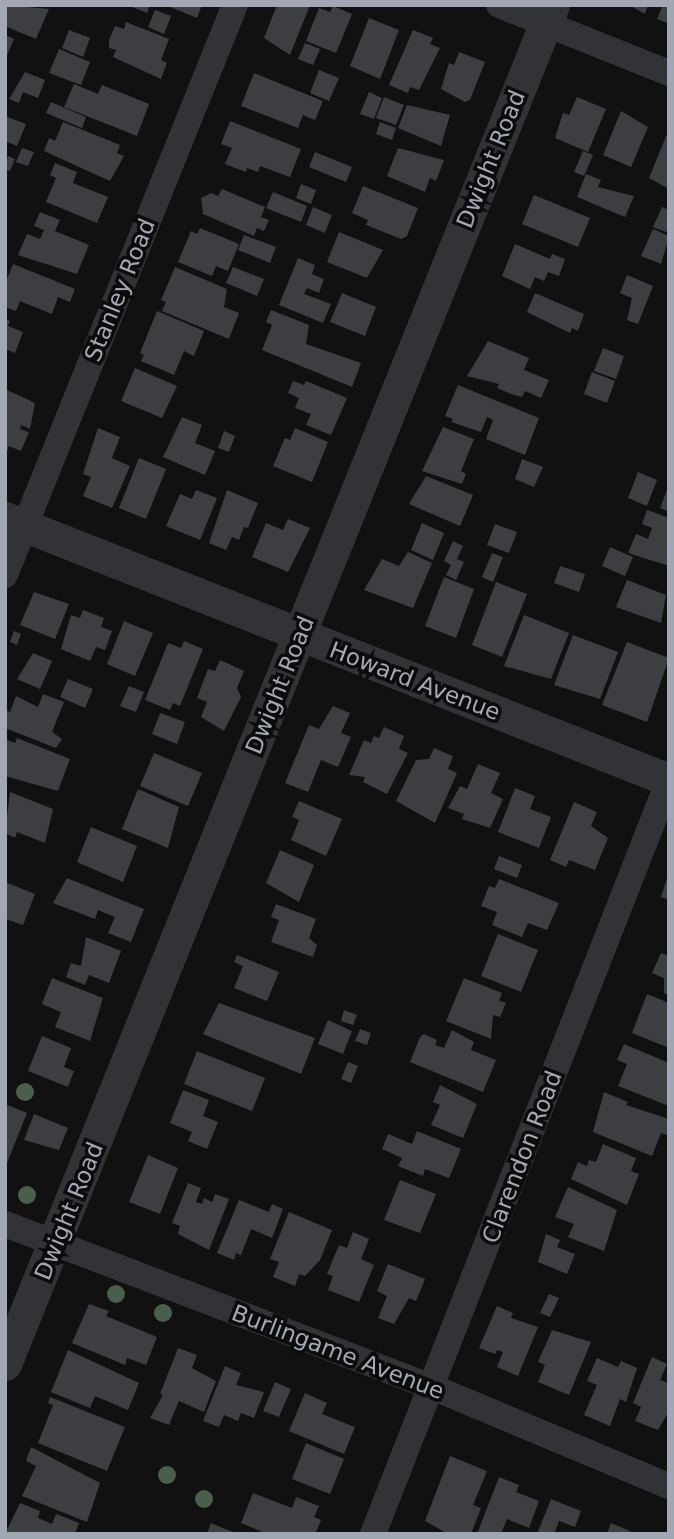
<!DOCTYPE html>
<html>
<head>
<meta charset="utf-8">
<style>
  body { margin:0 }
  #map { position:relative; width:674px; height:1539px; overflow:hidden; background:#111112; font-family:"DejaVu Sans",sans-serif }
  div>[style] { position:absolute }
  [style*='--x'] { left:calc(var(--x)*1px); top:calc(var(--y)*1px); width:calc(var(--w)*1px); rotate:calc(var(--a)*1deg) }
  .building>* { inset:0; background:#3d3e42 }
  .minor>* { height:26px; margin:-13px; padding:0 13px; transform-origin:13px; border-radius:13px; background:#323337 }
  .tertiary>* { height:33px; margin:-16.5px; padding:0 16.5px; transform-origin:16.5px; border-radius:16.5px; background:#323337 }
  .trees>* { width:18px; height:18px; margin:-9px; border-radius:50%; background:#4a5f4b }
  span { translate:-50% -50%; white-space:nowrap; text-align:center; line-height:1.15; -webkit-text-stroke:7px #0c0c0d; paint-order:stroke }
  .street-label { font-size:23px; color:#a2a8b3 }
  .frame { position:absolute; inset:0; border:7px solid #a2a8b3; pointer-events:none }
</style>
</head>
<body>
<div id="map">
  <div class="building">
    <div style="clip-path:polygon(5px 5px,49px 9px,36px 39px,5px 26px)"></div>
    <div style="clip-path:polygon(127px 5px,150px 5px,147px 13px)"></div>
    <div style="clip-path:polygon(165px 5px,202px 5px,197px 18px)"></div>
    <div style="clip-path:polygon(277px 5px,310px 5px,290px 55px,264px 38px)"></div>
    <div style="clip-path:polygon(629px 5px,648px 5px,645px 14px)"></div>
    <div style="clip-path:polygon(663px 5px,669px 5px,669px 24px,657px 19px)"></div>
    <div style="clip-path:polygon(333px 6px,352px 14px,336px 53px,306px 41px,319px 8px,330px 12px)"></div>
    <div style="clip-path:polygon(155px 10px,171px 16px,164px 34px,148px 27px)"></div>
    <div style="clip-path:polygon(369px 18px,399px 30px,380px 79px,350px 66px)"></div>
    <div style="clip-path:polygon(126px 22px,169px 39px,161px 60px,167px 63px,161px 79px,113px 57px,116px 50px,109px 48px,109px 40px,115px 26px,124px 29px)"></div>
    <div style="clip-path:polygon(69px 30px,90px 38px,83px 57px,62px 48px)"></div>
    <div style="clip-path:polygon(413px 30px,433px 38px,430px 44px,440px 48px,419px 90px,410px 87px,408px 93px,389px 85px)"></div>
    <div style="clip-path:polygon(5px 35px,14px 39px,5px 60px)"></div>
    <div style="clip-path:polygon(305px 43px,320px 49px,313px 65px,298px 59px)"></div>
    <div style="clip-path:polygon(59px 49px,90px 62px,81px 85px,49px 73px)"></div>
    <div style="clip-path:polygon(459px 52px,485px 62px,470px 100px,465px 102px,441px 89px,449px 63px,454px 65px)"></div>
    <div style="clip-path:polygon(319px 70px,339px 78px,329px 101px,310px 93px)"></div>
    <div style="clip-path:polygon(25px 72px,45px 80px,38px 98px,23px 92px,19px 103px,9px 99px)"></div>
    <div style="clip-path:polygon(254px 73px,323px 101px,315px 120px,303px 115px,298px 128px,241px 106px)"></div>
    <div style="clip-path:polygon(74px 84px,98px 94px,102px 85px,149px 104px,137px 136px,64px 107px)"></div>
    <div style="clip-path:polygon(369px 92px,382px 98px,374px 119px,360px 114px)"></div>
    <div style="clip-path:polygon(384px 97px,404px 105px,396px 125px,376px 118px)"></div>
    <div style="clip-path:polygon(577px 97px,606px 109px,588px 152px,555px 138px,563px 113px,569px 115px)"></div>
    <div style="clip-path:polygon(51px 102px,86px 117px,82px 128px,46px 113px)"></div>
    <div style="clip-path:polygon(407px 105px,450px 115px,441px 146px,398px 128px)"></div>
    <div style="clip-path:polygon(621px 111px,648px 127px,631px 167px,603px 155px)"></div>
    <div style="clip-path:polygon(5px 116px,26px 124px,17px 146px,5px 141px)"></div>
    <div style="clip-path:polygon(230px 121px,301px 149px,290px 177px,260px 166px,258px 172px,247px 168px,246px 172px,225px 164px,232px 148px,221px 144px)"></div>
    <div style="clip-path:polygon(63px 122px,120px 145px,117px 153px,124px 156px,110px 181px,44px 151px,49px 138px,55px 141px)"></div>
    <div style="clip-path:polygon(380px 122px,396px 128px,392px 140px,376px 134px)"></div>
    <div style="clip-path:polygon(669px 129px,669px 189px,649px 178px)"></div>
    <div style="clip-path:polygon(22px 148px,34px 152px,28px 166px,16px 162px)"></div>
    <div style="clip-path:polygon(398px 148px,444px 160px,436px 181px,430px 178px,425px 192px,387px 176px)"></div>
    <div style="clip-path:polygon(583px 151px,593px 155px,584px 176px,574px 172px)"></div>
    <div style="clip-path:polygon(315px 152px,352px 167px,346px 182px,309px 167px)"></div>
    <div style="clip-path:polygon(8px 156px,15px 159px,10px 171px,5px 169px)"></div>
    <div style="clip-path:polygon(55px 163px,77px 172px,73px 183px,108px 197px,97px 223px,46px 202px,56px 178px,50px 175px)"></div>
    <div style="clip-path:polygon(586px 174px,601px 180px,598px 187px,634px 196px,625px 217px,577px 197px)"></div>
    <div style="clip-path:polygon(301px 184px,316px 190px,311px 204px,296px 198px)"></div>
    <div style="clip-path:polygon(363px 186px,418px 208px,407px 236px,401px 239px,366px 225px,368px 220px,352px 213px)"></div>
    <div style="clip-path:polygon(222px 189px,265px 207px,261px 217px,269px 220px,264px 231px,257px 228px,254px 236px,203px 214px,201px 198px,211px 193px,218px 196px)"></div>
    <div style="clip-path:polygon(273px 192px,307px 206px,301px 222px,266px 208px)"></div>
    <div style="clip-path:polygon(534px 195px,590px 218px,578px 247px,522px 224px)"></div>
    <div style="clip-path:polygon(313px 207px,332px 215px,325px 233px,306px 225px)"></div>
    <div style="clip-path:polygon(662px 207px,669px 210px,669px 233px,653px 227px)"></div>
    <div style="clip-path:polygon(40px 212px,60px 220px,55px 231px,89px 245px,77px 274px,18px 255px,27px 234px,40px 239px,44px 230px,34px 226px)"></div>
    <div style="clip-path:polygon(200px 228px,239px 244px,228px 271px,216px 266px,212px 276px,178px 262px,191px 231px,197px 234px)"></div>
    <div style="clip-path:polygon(653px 229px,669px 236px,661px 264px,641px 256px)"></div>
    <div style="clip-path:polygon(339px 232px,383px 250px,367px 278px,327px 262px)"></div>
    <div style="clip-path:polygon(244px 235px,276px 247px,270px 263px,238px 250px)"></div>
    <div style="clip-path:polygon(515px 244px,550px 259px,552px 254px,565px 259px,559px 276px,548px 272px,544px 281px,535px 277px,530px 289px,502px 276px)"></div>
    <div style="clip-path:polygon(298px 258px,315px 265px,312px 274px,324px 279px,319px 293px,307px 288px,304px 294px,331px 304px,323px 323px,279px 305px)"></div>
    <div style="clip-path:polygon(13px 264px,75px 289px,70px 302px,58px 297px,52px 314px,20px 301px,16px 311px,5px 307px,5px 284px)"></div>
    <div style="clip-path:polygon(175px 267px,227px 289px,224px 307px,239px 313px,229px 339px,162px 311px,166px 302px,161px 300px)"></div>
    <div style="clip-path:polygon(233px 267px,264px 279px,257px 296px,226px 283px)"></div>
    <div style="clip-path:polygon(627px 275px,653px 286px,638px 324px,627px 320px,632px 298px,620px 293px)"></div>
    <div style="clip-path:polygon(342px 293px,376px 307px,365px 336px,330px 322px)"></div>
    <div style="clip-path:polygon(535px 293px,584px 314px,578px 331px,572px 328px,570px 333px,527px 312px)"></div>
    <div style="clip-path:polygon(271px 310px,309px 325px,306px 344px,361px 363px,352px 387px,262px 350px,272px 325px,266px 322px)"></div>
    <div style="clip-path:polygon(157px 311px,204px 331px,194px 356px,184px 351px,174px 375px,141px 361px,144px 355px,140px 353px)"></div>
    <div style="clip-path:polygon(5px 319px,10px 321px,8px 326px,23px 332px,15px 353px,5px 349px)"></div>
    <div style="clip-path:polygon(488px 341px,529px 358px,524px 370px,549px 380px,541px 398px,525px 391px,522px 397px,511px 394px,497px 388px,499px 384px,467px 376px)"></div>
    <div style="clip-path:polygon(603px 348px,624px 356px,616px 379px,594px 371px)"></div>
    <div style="clip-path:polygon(135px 368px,177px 386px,162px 418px,121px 401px)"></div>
    <div style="clip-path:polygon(592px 372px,615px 381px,607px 403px,584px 394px)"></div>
    <div style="clip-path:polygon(293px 381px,304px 385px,306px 381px,347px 398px,331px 435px,306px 425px,311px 414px,295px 408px,299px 398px,288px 393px)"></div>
    <div style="clip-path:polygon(458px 385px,539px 418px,525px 455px,486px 439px,493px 420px,487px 417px,481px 432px,451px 422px,453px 419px,445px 416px)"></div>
    <div style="clip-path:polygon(7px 390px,35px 403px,30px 429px,21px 425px,20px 429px,29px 432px,21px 451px,9px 446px,5px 456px)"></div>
    <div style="clip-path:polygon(182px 417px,202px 425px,195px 443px,215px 451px,205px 475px,163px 457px)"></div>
    <div style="clip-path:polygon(443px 427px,474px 439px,461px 471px,466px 474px,462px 484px,422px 471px)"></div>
    <div style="clip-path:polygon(98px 428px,120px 437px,112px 458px,130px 466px,112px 508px,83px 496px,91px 477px,83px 474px)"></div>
    <div style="clip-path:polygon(295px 428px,328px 442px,312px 482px,273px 466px,285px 438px,290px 440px)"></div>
    <div style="clip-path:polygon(224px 431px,235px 436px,229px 452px,218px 448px)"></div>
    <div style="clip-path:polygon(139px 458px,166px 469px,146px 519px,119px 508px)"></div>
    <div style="clip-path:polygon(522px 459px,543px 467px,534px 487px,515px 479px)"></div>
    <div style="clip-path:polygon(638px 472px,657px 480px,647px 506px,628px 498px)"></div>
    <div style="clip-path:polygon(426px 476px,473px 495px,460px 526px,409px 504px)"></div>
    <div style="clip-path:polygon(669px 485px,669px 512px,660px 508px)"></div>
    <div style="clip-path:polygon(196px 490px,217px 498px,200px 540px,166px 526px,180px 494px,192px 499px)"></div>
    <div style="clip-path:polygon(227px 490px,258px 503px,248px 528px,244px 527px,239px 540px,232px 537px,226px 550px,209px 543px)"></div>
    <div style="clip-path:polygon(647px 510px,669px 518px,669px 566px,628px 553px,636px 534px,648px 539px,652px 528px,642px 524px)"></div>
    <div style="clip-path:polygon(288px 519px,310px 528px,288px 572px,252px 557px,266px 523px,283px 530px)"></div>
    <div style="clip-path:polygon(422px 523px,444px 533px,433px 560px,411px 550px)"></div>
    <div style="clip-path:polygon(495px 524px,517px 532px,509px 553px,487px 545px)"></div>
    <div style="clip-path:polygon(453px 541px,463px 546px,457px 559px,464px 562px,456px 580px,446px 575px,451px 565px,444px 561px)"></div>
    <div style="clip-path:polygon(610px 547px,633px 557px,625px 576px,602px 566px)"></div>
    <div style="clip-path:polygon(408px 552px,432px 563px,413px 608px,364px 590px,382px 559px,399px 566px)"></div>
    <div style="clip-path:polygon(492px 553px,503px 557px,493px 582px,482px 577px)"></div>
    <div style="clip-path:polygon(560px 566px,585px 574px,579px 592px,554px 583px)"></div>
    <div style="clip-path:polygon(444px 577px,474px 589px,456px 638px,425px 626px)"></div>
    <div style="clip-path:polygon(627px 580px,666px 595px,661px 623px,616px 607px)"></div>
    <div style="clip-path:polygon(496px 582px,527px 594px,502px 657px,472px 645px)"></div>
    <div style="clip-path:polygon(34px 592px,69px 604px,55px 639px,20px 625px)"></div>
    <div style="clip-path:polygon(83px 610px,104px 618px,101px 627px,112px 631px,105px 650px,96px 647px,90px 661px,61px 649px,71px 615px,80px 618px)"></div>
    <div style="clip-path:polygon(524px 615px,569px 633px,551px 679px,504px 666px)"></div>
    <div style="clip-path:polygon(124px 621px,153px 633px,135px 676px,107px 664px)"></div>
    <div style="clip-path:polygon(14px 631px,21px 634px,17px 645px,10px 642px)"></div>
    <div style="clip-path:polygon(573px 635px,618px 652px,600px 699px,554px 685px)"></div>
    <div style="clip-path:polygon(184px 641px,203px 649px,180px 706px,173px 703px,170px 710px,145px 700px,168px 643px,181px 648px)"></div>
    <div style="clip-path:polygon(627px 642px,669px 658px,647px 722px,602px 705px)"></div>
    <div style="clip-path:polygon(33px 653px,52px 661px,40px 689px,17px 679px)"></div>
    <div style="clip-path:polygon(220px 660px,244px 671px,237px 688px,241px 697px,224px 731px,201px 717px,207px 702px,197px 698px,208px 669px,215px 671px)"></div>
    <div style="clip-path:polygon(68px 679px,93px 689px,85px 708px,60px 697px)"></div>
    <div style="clip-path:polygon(129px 686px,144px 692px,136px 712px,120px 706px)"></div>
    <div style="clip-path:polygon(43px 694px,64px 702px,52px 732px,62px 739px,56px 748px,5px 728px,5px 710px,10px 712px,16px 696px,38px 707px)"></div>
    <div style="clip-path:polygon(333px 706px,350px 713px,341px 733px,351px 737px,338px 767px,321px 760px,308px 792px,285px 783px,309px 725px,319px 729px)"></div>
    <div style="clip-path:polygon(160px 713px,185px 722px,177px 744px,152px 734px)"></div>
    <div style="clip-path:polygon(384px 727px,404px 736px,399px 749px,408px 753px,387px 794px,363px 782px,365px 777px,349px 775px,364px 740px,371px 743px,374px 736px,379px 738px)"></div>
    <div style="clip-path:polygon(17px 738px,70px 759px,58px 791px,5px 776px,5px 739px,15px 743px)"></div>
    <div style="clip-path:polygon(434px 748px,453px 756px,448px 769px,457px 773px,435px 823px,396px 801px,416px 760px,429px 759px)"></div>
    <div style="clip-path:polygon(154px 753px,202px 773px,188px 806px,140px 786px)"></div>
    <div style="clip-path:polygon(478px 764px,500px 773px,491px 793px,503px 799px,490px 828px,462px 819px,464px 814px,448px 808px,460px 786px,467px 789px)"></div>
    <div style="clip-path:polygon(515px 788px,535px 796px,530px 809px,551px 817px,539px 848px,498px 832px)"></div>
    <div style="clip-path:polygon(138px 789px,179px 807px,168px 848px,122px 829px)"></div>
    <div style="clip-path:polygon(10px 792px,53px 809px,45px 843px,17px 832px,15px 838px,5px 833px)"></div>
    <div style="clip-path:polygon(299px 801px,342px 819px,326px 856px,291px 840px,299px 820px,292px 817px)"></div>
    <div style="clip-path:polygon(574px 802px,597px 812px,591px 826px,608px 838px,595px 870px,569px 860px,566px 867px,550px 860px)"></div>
    <div style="clip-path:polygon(91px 827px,137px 846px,123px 882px,77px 862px)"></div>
    <div style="clip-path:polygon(280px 850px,314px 865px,299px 902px,266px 883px)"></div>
    <div style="clip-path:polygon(499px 856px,522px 865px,517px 878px,494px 869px)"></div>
    <div style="clip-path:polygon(669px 872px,669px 900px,661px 897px)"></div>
    <div style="clip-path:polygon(67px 878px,144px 909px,131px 942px,108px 933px,115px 917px,98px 910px,95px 919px,53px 903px)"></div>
    <div style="clip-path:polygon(499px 879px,559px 903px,547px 930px,528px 923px,522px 937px,492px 925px,497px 912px,481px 906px,489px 886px,495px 888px)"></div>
    <div style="clip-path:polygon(5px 882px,35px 894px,23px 925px,5px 919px)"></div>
    <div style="clip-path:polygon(276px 904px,316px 919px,309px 938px,317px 945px,313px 957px,271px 942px,279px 920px,271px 917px)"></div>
    <div style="clip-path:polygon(498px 934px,538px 950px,521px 992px,481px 976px)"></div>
    <div style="clip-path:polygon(86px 937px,121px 951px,109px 983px,89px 975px,85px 985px,66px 977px,71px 963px,81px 966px)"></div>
    <div style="clip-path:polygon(661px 953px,669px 956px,669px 995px,664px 993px,664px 978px,652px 973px)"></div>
    <div style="clip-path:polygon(237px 955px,279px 972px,267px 1001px,234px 988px,243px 966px,234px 962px)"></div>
    <div style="clip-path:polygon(52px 978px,103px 998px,90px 1041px,55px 1027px,61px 1012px,42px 1004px)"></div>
    <div style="clip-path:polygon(464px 978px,502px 993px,499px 1001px,506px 1003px,500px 1017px,493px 1015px,491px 1039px,446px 1021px)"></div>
    <div style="clip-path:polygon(647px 994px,669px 1003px,669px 1048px,632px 1033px)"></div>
    <div style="clip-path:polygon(219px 1003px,315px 1038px,301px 1074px,203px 1034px)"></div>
    <div style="clip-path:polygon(344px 1010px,357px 1015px,353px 1025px,341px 1021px)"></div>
    <div style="clip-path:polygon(328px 1020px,352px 1031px,343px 1054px,318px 1044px)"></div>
    <div style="clip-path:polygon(360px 1029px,371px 1033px,367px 1045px,355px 1041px)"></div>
    <div style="clip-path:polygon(452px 1030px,474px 1042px,471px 1050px,496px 1060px,483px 1092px,410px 1062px,420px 1037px,424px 1034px,437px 1040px,435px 1045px,444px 1048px)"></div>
    <div style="clip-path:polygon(42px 1036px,71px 1048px,64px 1067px,74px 1071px,68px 1087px,28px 1071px)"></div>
    <div style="clip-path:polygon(624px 1044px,669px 1063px,669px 1106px,618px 1086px,627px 1064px,617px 1060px)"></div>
    <div style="clip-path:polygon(197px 1051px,265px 1078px,252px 1111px,184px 1084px)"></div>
    <div style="clip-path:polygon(348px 1062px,358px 1066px,351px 1083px,341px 1079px)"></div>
    <div style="clip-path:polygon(440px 1085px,477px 1104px,463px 1138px,431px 1125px,440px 1105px,433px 1102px)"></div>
    <div style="clip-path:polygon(183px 1090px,209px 1100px,203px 1116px,218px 1122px,207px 1149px,188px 1141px,192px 1132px,170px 1123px)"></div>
    <div style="clip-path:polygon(604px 1092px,628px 1102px,626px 1105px,669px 1119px,669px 1136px,661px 1133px,652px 1156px,593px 1132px)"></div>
    <div style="clip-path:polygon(5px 1104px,27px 1113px,5px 1168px)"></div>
    <div style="clip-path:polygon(34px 1114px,68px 1128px,59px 1150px,24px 1140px)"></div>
    <div style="clip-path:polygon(417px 1131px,461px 1149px,449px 1178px,425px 1169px,423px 1176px,398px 1166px,402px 1158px,382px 1149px,388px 1134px,412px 1144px)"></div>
    <div style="clip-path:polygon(603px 1144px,636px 1158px,631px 1171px,639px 1174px,627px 1205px,571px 1179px,578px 1162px,587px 1166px,589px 1160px,596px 1162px)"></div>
    <div style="clip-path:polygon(148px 1155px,178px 1168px,160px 1214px,129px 1202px)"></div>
    <div style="clip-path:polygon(400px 1180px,436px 1194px,420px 1233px,384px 1220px)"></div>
    <div style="clip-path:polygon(188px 1183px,201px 1188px,196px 1202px,202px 1204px,204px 1198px,212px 1202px,215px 1194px,229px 1199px,209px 1250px,178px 1234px,180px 1226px,172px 1223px)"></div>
    <div style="clip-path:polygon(568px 1187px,617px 1210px,604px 1251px,568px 1237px,574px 1224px,555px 1217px)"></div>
    <div style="clip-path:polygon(239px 1200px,269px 1212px,272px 1204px,283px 1209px,272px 1238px,251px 1229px,241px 1255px,236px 1253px,234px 1260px,217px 1253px)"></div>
    <div style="clip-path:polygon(289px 1212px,332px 1230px,320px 1260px,305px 1276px,299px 1274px,295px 1286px,273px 1277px,279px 1262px,270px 1259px)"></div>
    <div style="clip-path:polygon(353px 1232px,369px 1239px,361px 1259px,374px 1265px,359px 1302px,328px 1290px,333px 1276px,327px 1274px,339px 1245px,347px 1248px)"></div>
    <div style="clip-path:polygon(546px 1234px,560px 1240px,557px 1247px,575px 1254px,567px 1274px,538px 1262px)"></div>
    <div style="clip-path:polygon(388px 1264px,425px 1279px,416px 1301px,409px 1298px,394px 1324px,378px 1318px,387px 1296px,377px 1291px)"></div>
    <div style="clip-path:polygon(549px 1294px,559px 1298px,550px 1317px,540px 1313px)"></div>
    <div style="clip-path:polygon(89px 1304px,109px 1311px,106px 1316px,157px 1337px,146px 1365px,127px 1358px,125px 1365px,72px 1343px)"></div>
    <div style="clip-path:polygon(497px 1306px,513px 1313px,511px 1318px,538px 1327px,518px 1376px,497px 1367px,503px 1352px,497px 1350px,495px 1354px,479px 1348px)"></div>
    <div style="clip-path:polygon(552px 1330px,591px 1342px,569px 1395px,538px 1382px,545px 1365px,538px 1362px)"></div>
    <div style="clip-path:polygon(178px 1348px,197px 1355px,192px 1368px,216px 1381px,204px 1412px,179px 1401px,169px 1425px,150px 1418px,163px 1395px,160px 1394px)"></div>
    <div style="clip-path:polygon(68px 1350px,139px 1383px,128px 1410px,95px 1396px,90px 1408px,51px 1392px)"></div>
    <div style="clip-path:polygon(652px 1357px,667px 1364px,660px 1380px,669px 1383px,669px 1411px,658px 1430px,635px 1421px,641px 1407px,633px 1403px)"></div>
    <div style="clip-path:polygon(597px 1358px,618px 1367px,621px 1361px,637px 1368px,626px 1402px,620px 1399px,610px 1426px,584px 1415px,597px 1385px,587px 1381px)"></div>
    <div style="clip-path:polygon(225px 1366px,241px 1373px,236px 1385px,264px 1392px,254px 1418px,241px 1413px,238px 1421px,224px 1415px,219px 1427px,203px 1421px)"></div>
    <div style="clip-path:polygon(275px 1382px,291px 1389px,279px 1417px,263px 1411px)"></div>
    <div style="clip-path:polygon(305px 1393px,327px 1403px,322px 1414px,355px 1427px,344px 1454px,289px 1431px)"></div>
    <div style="clip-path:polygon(50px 1397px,125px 1427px,107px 1471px,38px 1443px,53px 1405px,48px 1403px)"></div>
    <div style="clip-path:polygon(306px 1443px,344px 1459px,330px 1494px,292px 1479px)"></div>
    <div style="clip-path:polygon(31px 1447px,100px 1483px,87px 1522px,22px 1496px,36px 1466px,26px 1461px)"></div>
    <div style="clip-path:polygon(450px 1456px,487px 1471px,473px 1505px,481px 1508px,471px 1534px,448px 1534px,425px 1521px)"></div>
    <div style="clip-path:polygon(499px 1477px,519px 1485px,516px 1492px,539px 1501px,529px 1528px,507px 1519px,501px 1534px,477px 1534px)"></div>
    <div style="clip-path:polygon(253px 1493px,292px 1508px,296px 1497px,319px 1506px,314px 1517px,321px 1520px,315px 1534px,267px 1534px,241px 1523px)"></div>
    <div style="clip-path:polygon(551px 1499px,581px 1511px,575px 1527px,559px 1521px,554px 1534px,537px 1534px)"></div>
    <div style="clip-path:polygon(20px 1503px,40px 1511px,38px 1518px,52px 1524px,56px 1514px,79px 1523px,75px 1534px,5px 1534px)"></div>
    <div style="clip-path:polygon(211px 1523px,223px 1528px,238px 1534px,207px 1534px)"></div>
    <div style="clip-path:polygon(611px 1523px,630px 1531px,629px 1534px,607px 1534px)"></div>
  </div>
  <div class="minor">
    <div style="--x:499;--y:5;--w:183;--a:21.8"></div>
    <div style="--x:5;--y:575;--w:615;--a:-68.03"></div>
    <div style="--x:5;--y:1224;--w:457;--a:20.9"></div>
    <div style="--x:432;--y:1387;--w:257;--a:22.7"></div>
    <div style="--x:373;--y:1534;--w:810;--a:-68.57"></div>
  </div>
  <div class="tertiary">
    <div style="--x:5;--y:518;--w:714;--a:21.53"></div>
    <div style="--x:5;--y:1364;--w:1465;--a:-68.04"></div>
  </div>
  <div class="trees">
    <div style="left:25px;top:1092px"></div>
    <div style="left:27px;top:1195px"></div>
    <div style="left:116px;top:1294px"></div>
    <div style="left:163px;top:1313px"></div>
    <div style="left:167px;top:1475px"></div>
    <div style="left:204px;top:1499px"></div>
  </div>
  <div class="street-label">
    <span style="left:491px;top:159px;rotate:-68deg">Dwight Road</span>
    <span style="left:120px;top:290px;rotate:-68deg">Stanley Road</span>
    <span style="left:415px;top:681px;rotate:21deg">Howard Avenue</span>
    <span style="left:280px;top:685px;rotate:-68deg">Dwight Road</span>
    <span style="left:522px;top:1157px;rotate:-69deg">Clarendon Road</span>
    <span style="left:69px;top:1211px;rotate:-68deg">Dwight Road</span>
    <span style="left:338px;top:1352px;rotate:21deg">Burlingame Avenue</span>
  </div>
  <div class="frame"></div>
</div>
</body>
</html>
